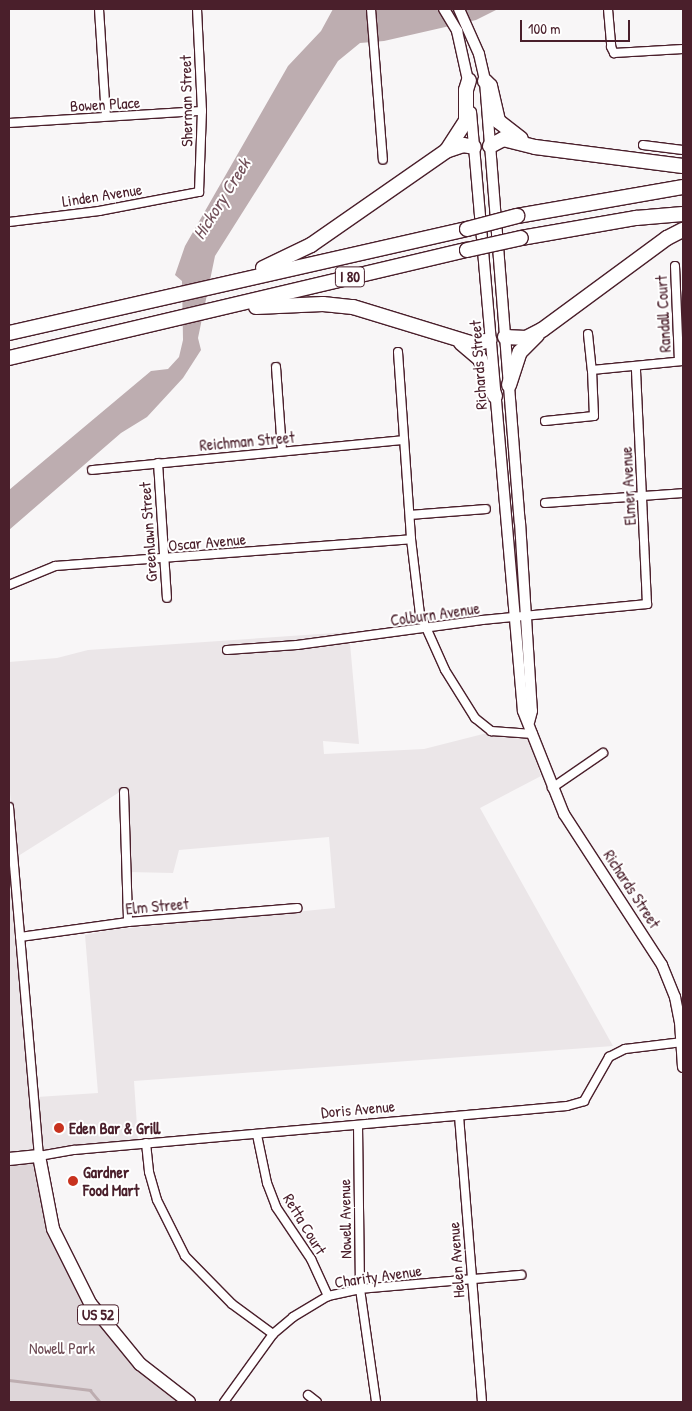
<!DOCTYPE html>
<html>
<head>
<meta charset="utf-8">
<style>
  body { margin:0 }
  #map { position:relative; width:692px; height:1411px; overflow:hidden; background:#f8f6f7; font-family:"Patrick Hand",sans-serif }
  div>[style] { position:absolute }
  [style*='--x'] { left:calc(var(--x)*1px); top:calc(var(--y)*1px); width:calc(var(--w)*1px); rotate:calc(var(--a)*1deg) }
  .built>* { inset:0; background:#ebe6e8 }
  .green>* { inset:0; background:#ded6d9 }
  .water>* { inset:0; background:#bdadb0 }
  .stream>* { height:2.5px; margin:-1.25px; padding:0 1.25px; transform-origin:1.25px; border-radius:1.25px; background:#bdadb0 }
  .roads { filter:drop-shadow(1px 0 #4a1f2b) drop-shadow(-1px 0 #4a1f2b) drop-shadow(0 1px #4a1f2b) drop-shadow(0 -1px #4a1f2b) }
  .minor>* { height:8px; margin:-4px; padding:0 4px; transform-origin:4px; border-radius:4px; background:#fff }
  .tertiary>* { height:10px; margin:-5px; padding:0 5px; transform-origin:5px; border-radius:5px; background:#fff }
  .primary>* { height:12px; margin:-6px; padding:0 6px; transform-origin:6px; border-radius:6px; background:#fff }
  .motorway>* { height:14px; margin:-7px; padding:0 7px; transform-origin:7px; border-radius:7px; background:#fff }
  .bridges { filter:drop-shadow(1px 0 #4a1f2b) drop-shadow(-1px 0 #4a1f2b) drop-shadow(0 1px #4a1f2b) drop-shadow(0 -1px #4a1f2b) }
  .motorway-bridge>* { height:14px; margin:-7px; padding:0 7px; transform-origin:7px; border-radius:7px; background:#fff }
  .dots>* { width:14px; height:14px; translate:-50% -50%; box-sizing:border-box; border:2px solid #fff; border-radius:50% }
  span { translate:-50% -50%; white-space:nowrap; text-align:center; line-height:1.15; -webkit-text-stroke:4px #fff; paint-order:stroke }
  .shield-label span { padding:1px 4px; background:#fff; border:1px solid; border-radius:4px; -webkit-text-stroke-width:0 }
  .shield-label { font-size:15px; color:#4a1f2b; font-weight:700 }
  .street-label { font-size:16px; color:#4a1f2b }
  .poi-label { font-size:16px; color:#4a1f2b; font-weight:700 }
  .left { translate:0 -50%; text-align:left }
  .park-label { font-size:16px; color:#6f4d56 }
  .water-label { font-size:18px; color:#72515a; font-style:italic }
  .frame { position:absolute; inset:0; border:10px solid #4a1f2b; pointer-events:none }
  .scale { position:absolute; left:520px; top:20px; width:110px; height:22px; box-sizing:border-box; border:2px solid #4a1f2b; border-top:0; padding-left:6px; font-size:15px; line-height:18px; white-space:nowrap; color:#4a1f2b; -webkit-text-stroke:4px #fff; paint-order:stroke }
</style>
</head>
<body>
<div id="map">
  <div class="built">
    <div style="clip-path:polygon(349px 632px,359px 744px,323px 741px,324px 754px,424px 749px,487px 733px,497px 736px,528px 738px,541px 776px,480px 808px,613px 1046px,134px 1081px,138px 1141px,41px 1154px,37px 1097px,98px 1093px,85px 935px,110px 930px,335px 908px,329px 837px,179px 850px,173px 873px,128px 872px,126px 788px,15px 858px,9px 778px,9px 662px,57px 658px,88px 650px)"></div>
    <div style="clip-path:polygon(9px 853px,34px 1152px,9px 1154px)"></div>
  </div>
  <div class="green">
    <div style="clip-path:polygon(43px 1160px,58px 1231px,93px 1303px,117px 1333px,171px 1386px,196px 1402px,9px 1402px,9px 1163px)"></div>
  </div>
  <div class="water">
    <div style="clip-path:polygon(333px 9px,498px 9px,476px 20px,384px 41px,360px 43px,338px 61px,215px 256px,198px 338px,201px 350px,183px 378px,147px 417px,121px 433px,9px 530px,9px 490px,151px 371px,168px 369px,179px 357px,183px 340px,182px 281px,175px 275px,185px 246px,288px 66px,321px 31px)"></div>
  </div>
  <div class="stream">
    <div style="--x:9;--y:1380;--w:82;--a:7"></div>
    <div style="--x:90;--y:1390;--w:16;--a:50"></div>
  </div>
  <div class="roads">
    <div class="minor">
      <div style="--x:99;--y:9;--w:107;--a:86.3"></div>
      <div style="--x:371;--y:9;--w:151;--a:85.5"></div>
      <div style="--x:608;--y:9;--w:38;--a:85"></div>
      <div style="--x:611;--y:47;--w:7;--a:63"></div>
      <div style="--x:614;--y:53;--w:69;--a:-3.3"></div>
      <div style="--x:9;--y:123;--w:193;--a:-3.6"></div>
      <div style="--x:643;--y:145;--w:40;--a:7.1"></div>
      <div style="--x:9;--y:222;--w:91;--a:-7"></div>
      <div style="--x:99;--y:211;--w:102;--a:-10.8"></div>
      <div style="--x:199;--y:192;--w:81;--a:-87.9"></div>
      <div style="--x:202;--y:111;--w:102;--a:-92.8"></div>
      <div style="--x:675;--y:266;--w:95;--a:87.6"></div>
      <div style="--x:588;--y:334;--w:36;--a:84"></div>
      <div style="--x:398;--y:352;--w:187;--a:86"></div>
      <div style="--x:411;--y:539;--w:76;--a:83.2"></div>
      <div style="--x:420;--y:614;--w:61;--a:65.9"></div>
      <div style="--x:445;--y:670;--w:57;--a:58"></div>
      <div style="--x:475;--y:718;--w:21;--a:39"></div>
      <div style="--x:491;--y:731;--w:42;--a:4.1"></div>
      <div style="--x:276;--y:367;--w:84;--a:85.9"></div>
      <div style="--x:545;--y:421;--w:49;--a:-5.8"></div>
      <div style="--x:594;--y:416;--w:46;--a:-92.5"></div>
      <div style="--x:592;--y:370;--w:91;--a:-5.6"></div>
      <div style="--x:158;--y:463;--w:135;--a:86.2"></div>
      <div style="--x:92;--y:470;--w:313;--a:-5.5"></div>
      <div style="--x:545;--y:503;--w:138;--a:-4.1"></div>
      <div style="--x:410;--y:515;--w:76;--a:-4.5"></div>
      <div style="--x:9;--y:585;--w:50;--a:-22.4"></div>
      <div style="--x:55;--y:566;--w:357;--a:-4.3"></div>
      <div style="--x:227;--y:650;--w:70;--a:-4.1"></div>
      <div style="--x:297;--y:645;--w:187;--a:-7.7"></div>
      <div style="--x:482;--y:620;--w:166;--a:-5.5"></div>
      <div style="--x:647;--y:604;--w:237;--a:-92.7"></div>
      <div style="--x:552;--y:788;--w:62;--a:-34.5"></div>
      <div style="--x:124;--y:792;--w:130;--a:88.2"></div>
      <div style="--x:9;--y:807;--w:350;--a:85.1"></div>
      <div style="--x:39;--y:1156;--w:36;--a:-10"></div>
      <div style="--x:74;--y:1150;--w:495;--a:-5.1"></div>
      <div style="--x:567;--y:1106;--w:18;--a:-16"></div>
      <div style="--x:584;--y:1101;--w:51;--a:-60.4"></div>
      <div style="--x:609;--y:1057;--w:18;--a:-27"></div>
      <div style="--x:625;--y:1049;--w:58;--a:-6.9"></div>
      <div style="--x:20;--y:937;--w:109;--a:-7.9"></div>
      <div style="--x:128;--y:922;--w:170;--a:-4.7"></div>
      <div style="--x:459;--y:1116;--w:287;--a:85.4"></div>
      <div style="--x:358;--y:1125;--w:164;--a:89.3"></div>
      <div style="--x:360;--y:1289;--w:114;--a:81.9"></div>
      <div style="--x:257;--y:1135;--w:49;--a:78.2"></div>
      <div style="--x:267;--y:1183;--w:26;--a:69"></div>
      <div style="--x:276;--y:1207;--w:63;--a:56.1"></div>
      <div style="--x:311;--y:1259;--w:41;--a:65.3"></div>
      <div style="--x:146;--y:1143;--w:29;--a:84"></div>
      <div style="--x:149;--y:1172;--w:29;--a:74"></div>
      <div style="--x:157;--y:1200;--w:63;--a:63.4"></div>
      <div style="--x:185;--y:1256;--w:67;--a:45.6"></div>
      <div style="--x:232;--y:1304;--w:51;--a:36.2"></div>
      <div style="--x:308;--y:1395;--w:11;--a:38"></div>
      <div style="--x:224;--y:1402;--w:84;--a:-54.2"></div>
      <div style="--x:273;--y:1334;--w:26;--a:-40"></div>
      <div style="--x:293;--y:1317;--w:41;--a:-31"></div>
      <div style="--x:328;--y:1296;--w:33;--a:-12"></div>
      <div style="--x:360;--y:1289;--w:162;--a:-5"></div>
    </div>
    <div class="tertiary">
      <div style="--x:444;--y:9;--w:26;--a:59"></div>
      <div style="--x:457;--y:31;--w:55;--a:77.5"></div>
      <div style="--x:459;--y:9;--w:49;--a:66"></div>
      <div style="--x:479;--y:54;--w:28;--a:77"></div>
      <div style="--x:485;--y:81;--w:442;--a:85.5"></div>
      <div style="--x:520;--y:522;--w:189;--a:86.4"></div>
      <div style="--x:532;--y:711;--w:11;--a:105"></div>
      <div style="--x:471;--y:112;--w:601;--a:85.04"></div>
      <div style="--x:523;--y:711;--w:111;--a:68.3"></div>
      <div style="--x:564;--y:814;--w:180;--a:57"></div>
      <div style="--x:662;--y:965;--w:35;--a:68"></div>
      <div style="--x:675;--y:997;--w:25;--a:79"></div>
      <div style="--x:680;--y:1022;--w:45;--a:86.2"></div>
    </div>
    <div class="primary">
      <div style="--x:9;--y:1159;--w:30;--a:-6"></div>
      <div style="--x:39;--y:1156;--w:74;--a:79.1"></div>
      <div style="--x:53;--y:1229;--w:83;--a:63.4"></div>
      <div style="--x:90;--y:1303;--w:79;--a:50.7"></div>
      <div style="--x:140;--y:1364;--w:62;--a:37.8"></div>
    </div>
    <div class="motorway">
      <div style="--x:485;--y:81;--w:7;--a:45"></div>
      <div style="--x:490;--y:86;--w:36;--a:77"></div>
      <div style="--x:498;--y:121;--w:29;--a:38"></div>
      <div style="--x:490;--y:146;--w:15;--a:-28"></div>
      <div style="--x:503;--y:139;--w:33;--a:14"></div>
      <div style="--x:535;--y:147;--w:149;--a:7.3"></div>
      <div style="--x:447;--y:150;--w:35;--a:-57"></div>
      <div style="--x:466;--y:121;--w:31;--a:-90"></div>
      <div style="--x:466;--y:90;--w:10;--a:-73"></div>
      <div style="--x:517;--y:216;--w:169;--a:-9.9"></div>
      <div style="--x:521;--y:238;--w:117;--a:-9.9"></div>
      <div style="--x:636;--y:218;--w:47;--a:-4.9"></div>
      <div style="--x:263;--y:268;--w:53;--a:-25.6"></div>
      <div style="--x:311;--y:245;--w:165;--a:-34.8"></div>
      <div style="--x:446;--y:151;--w:18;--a:-19"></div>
      <div style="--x:463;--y:145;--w:11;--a:10"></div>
      <div style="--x:256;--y:307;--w:67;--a:-2.6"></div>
      <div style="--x:323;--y:304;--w:30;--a:6"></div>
      <div style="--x:353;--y:307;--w:127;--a:17"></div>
      <div style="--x:474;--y:344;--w:16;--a:-14"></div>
      <div style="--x:9;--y:333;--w:470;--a:-12.8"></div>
      <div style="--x:505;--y:337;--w:21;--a:3"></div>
      <div style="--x:526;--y:338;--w:18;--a:-27"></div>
      <div style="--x:542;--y:330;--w:155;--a:-36.4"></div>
      <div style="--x:667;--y:238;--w:18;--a:-27"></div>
      <div style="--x:461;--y:343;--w:25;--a:40"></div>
      <div style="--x:480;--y:359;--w:40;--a:68"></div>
      <div style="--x:9;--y:358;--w:471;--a:-13.3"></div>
      <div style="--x:509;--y:385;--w:35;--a:-72"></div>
      <div style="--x:520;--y:352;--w:24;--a:-45"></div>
    </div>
  </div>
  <div class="bridges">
    <div class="motorway-bridge">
      <div style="--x:467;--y:229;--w:52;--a:-14.6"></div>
      <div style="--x:467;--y:250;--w:55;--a:-12.5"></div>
    </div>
  </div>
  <div class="dots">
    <div style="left:59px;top:1128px;background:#c8321e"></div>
    <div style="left:73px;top:1181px;background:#c8321e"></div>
  </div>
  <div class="shield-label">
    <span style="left:350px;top:277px">I 80</span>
    <span style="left:98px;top:1315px">US 52</span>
  </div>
  <div class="street-label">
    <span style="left:186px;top:101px;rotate:-91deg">Sherman Street</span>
    <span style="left:105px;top:104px;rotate:-3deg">Bowen Place</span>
    <span style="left:102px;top:195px;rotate:-9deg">Linden Avenue</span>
    <span style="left:663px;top:314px;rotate:-93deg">Randall Court</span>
    <span style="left:478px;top:365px;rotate:-94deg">Richards Street</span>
    <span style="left:247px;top:441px;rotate:-5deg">Reichman Street</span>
    <span style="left:628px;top:486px;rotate:-93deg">Elmer Avenue</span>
    <span style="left:148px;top:532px;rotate:-94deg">Greenlawn Street</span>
    <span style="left:207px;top:542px;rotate:-5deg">Oscar Avenue</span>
    <span style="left:435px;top:614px;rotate:-8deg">Colburn Avenue</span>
    <span style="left:632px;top:889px;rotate:57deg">Richards Street</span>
    <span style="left:157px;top:906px;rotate:-5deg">Elm Street</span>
    <span style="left:358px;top:1109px;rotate:-5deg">Doris Avenue</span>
    <span style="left:345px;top:1219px;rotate:-91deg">Nowell Avenue</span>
    <span style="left:305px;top:1224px;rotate:59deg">Retta Court</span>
    <span style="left:456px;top:1260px;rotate:-94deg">Helen Avenue</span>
    <span style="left:378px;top:1276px;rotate:-8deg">Charity Avenue</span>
  </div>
  <div class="poi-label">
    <span class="left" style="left:69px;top:1128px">Eden Bar &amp; Grill</span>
    <span class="left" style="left:83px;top:1181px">Gardner<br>Food Mart</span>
  </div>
  <div class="park-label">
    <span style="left:62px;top:1348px">Nowell Park</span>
  </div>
  <div class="water-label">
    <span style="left:222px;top:199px;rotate:-58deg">Hickory Creek</span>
  </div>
  <div class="frame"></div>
  <div class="scale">100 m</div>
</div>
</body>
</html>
